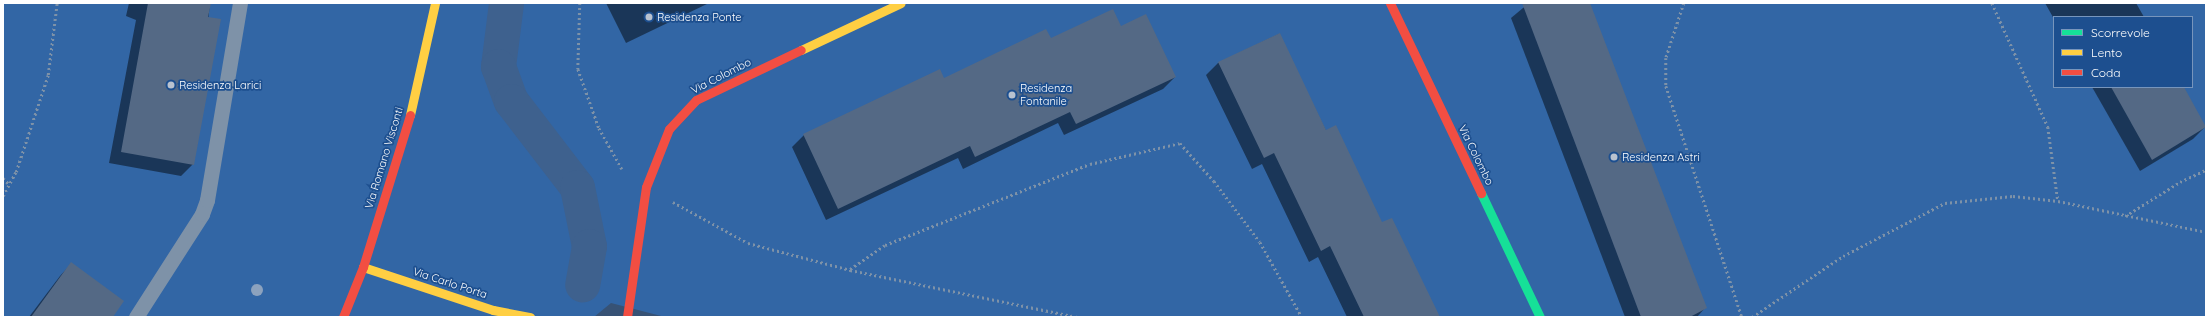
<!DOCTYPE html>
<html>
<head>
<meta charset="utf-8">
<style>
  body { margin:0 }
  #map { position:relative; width:2209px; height:320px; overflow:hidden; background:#375275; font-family:Quicksand,sans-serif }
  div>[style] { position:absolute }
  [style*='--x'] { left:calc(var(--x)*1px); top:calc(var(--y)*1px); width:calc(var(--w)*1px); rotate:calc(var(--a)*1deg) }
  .green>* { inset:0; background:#3266a5 }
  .shadow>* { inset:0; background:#0007 }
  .canal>* { height:35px; margin:-17.5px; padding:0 17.5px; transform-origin:17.5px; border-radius:17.5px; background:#3e618e }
  .building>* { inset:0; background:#546985 }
  .path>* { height:2.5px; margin-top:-1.25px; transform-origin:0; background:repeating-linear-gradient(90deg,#7e92a8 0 2px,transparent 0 5px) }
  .lane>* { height:15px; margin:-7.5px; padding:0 7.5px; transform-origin:7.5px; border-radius:7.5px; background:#7e92a8 }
  .fast>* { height:9px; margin:-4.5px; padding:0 4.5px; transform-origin:4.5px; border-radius:4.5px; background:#16e098 }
  .slow>* { height:9px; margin:-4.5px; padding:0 4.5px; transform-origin:4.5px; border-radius:4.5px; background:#ffcf43 }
  .jam>* { height:9px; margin:-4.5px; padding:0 4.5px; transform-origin:4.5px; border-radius:4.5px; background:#f24e42 }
  .trees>* { width:12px; height:12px; margin:-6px; border-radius:50%; background:#8ca2be }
  .dots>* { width:11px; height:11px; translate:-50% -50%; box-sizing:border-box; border:2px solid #1d4f8f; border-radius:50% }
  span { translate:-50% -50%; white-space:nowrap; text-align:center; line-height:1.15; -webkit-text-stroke:3.5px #1d4f8f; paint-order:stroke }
  .poi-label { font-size:11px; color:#fff }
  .left { translate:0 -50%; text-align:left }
  .street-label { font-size:11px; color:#fff }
  .frame { position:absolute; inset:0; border:4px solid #fff; pointer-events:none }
  .legend { position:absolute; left:2053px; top:16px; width:140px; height:72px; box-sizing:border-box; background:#1d4f8f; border:1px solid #7795bc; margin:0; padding:5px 7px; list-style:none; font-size:12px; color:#fff }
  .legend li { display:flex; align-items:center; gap:8px; height:20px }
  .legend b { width:20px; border:1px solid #7795bc }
</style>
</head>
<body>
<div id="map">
  <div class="green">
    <div style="clip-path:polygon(evenodd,3px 3px,2206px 3px,2206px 317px,665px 317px,611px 303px,594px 317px,3px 317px,3px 3px,2054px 17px,2192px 17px,2192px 87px,2054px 87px,2054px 17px)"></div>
  </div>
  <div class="shadow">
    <div style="clip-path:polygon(129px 3px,210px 3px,193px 164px,181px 176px,109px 163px,136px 20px,126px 16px)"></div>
    <div style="clip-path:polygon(606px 3px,709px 3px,626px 43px)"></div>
    <div style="clip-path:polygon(1529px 3px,1589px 3px,1705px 308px,1697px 317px,1625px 317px,1511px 18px)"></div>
    <div style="clip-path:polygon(2045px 3px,2136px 3px,2144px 17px,2054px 17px,2054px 19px)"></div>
    <div style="clip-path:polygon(1120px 28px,1175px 77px,1163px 89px,1064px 135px,1058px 123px,963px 169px,958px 158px,826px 220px,792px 147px,804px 135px,1050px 39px)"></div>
    <div style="clip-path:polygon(1279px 34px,1326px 131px,1438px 317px,1347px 317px,1318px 257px,1309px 262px,1262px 164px,1252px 169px,1206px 75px,1218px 63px)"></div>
    <div style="clip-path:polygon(2092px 87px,2183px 87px,2205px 127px,2193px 139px,2140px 171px)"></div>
    <div style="clip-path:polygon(71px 264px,112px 317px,29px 317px,60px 276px)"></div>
  </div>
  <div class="canal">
    <div style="--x:506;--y:3;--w:64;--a:97.2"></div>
    <div style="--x:498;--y:66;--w:37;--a:70"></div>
    <div style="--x:511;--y:101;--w:108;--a:52.5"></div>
    <div style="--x:577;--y:187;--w:60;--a:78.5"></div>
    <div style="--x:589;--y:246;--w:39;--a:100"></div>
  </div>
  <div class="building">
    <div style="clip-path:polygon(148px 3px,211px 3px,208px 17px,221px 19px,194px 165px,121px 152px)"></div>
    <div style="clip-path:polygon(1522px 3px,1590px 3px,1707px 308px,1690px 317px,1641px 317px)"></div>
    <div style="clip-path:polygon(1113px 9px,1121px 26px,1146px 14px,1176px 77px,1076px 124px,1070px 112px,975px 157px,970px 146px,838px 209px,803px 134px,940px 69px,944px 78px,1046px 29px,1051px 38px)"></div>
    <div style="clip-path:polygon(1280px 33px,1326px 130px,1336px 125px,1382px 222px,1392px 218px,1440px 317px,1364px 317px,1330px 246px,1321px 251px,1274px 153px,1264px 158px,1218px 62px)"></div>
    <div style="clip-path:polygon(2111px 87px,2184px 87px,2206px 127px,2152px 160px)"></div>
    <div style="clip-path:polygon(71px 262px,124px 301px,113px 317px,31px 317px)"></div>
  </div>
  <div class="path">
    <div style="--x:580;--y:3;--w:66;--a:91.7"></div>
    <div style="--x:578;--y:69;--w:63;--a:70.4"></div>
    <div style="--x:599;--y:128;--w:47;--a:60.7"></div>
    <div style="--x:1684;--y:3;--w:58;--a:108.1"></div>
    <div style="--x:1666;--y:58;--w:28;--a:90"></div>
    <div style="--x:1666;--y:86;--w:243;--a:71.8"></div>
    <div style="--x:1992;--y:3;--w:136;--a:65.7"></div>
    <div style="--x:2048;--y:127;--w:75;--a:82.3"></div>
    <div style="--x:3;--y:178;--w:8;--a:45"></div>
    <div style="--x:3;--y:196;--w:27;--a:-62"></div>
    <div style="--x:16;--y:172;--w:102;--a:-71.7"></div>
    <div style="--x:48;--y:75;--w:73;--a:-82.9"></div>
    <div style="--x:673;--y:202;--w:85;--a:28.7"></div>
    <div style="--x:748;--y:243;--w:106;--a:14.8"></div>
    <div style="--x:850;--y:270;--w:232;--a:11.7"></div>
    <div style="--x:2125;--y:216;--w:65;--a:-31.7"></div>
    <div style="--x:2180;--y:182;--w:29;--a:-25"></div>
    <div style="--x:850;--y:269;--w:42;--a:-34.4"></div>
    <div style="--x:885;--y:245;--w:220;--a:-21.6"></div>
    <div style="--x:1090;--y:164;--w:92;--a:-13.1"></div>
    <div style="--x:1180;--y:143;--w:51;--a:48.2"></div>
    <div style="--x:1214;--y:181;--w:76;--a:53"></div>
    <div style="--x:1260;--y:242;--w:86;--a:60.8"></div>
    <div style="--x:1752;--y:317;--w:110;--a:-33.8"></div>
    <div style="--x:1843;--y:256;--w:115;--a:-27.5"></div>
    <div style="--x:1945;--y:203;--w:68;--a:-5.9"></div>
    <div style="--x:2013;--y:196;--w:45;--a:6.3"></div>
    <div style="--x:2058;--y:201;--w:151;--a:11.8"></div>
  </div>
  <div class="lane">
    <div style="--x:136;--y:317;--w:122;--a:-57.3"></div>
    <div style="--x:202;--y:214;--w:15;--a:-70"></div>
    <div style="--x:207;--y:200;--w:200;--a:-80.5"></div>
  </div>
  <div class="fast">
    <div style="--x:1481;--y:193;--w:137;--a:64.6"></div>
  </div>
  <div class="slow">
    <div style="--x:801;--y:50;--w:110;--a:-25.2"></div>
    <div style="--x:410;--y:115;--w:115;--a:-77.4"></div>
    <div style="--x:363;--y:267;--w:137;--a:18.3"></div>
    <div style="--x:493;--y:310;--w:38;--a:11"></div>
  </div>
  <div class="jam">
    <div style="--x:1390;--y:3;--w:211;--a:64.4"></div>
    <div style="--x:343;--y:317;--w:54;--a:-68.2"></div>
    <div style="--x:363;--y:267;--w:159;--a:-72.8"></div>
    <div style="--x:627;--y:317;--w:131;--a:-81.7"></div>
    <div style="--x:646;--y:187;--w:62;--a:-68.4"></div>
    <div style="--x:669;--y:129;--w:40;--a:-47"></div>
    <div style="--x:696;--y:100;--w:116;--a:-25.5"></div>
  </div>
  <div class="trees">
    <div style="left:257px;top:290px"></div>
  </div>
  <div class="dots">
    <div style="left:649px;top:17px;background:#b9c2cf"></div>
    <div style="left:171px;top:85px;background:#b9c2cf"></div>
    <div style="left:1012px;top:95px;background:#b9c2cf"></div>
    <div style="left:1614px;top:157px;background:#b9c2cf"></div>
  </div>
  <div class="poi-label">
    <span class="left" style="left:657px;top:17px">Residenza Ponte</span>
    <span class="left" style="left:179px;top:85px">Residenza Larici</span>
    <span class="left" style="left:1020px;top:95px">Residenza<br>Fontanile</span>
    <span class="left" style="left:1622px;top:157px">Residenza Astri</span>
  </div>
  <div class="street-label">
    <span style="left:721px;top:76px;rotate:-27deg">Via Colombo</span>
    <span style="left:1476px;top:155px;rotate:64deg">Via Colombo</span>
    <span style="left:384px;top:158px;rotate:-73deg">Via Romano Visconti</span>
    <span style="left:450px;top:283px;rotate:18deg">Via Carlo Porta</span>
  </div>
  <div class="frame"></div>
  <ul class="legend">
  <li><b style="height:5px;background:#16e098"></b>Scorrevole</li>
  <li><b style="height:5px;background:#ffcf43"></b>Lento</li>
  <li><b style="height:5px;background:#f24e42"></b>Coda</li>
  </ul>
</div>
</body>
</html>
